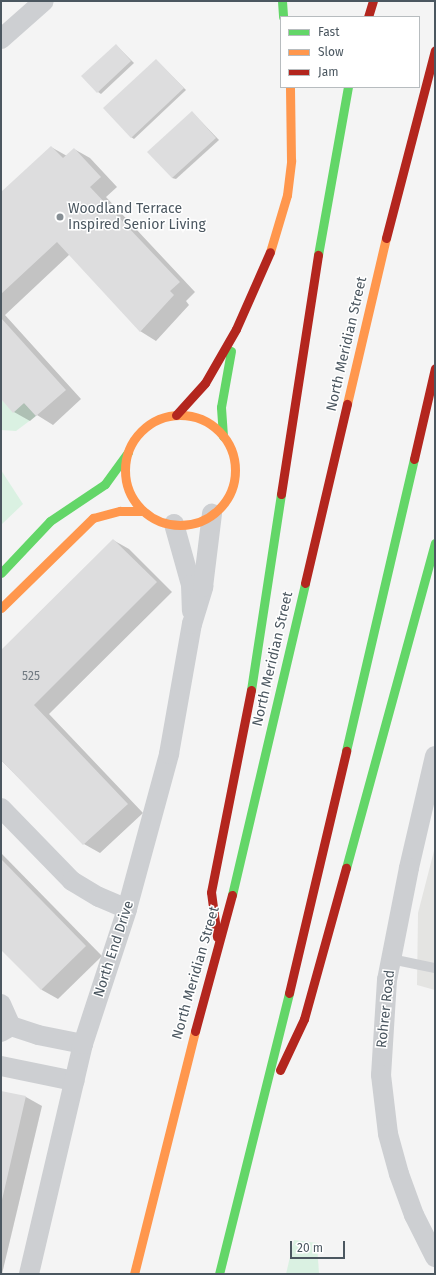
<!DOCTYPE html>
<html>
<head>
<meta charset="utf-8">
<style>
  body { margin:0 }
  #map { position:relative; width:436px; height:1275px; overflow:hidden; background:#f4f4f4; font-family:"Fira Sans",sans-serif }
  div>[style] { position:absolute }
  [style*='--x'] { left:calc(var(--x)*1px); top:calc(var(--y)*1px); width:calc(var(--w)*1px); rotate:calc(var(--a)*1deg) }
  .commercial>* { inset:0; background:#e4e4e2 }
  .green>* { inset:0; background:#daf1e2 }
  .shadow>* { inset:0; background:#0003 }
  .building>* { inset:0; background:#ddddde }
  .lane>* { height:10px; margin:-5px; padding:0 5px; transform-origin:5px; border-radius:5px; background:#cdcfd2 }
  .street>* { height:20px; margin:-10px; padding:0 10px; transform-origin:10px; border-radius:10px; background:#cdcfd2 }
  .fast>* { height:9px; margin:-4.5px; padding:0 4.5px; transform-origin:4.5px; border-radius:4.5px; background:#63d668 }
  .slow>* { height:9px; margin:-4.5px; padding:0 4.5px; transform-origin:4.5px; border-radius:4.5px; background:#ff974d }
  .slow>.ring { margin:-4.5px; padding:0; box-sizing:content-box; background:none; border:9px solid #ff974d; border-radius:50% }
  .jam>* { height:9px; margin:-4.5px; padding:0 4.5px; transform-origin:4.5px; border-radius:4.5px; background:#b3261e }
  .dots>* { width:11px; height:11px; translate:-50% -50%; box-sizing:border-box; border:2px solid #fff; border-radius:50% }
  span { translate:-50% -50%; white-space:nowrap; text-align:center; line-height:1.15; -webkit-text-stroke:3px #fff; paint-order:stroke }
  .number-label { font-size:12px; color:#707980 }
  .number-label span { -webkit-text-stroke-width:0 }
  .poi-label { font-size:14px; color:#4b5760 }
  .left { translate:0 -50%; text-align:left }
  .street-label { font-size:14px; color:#4b5760 }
  .frame { position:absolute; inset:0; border:2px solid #4b5760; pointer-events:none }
  .legend { position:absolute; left:280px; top:16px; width:140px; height:72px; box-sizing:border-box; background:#fff; border:1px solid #b7bcbf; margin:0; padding:5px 7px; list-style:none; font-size:12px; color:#4b5760 }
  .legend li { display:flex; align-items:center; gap:8px; height:20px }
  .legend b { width:20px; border:1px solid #b7bcbf }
  .scale { position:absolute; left:290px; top:1241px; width:55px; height:18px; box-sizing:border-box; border:2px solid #4b5760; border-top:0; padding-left:5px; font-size:12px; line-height:14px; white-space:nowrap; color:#4b5760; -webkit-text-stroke:3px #fff; paint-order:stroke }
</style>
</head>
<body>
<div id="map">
  <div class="commercial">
    <div style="clip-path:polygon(435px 847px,435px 990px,417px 985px,418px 913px)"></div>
  </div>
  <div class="green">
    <div style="clip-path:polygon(1px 399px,13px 412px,24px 403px,36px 416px,16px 431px,1px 430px)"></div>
    <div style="clip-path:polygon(1px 470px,23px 504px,1px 525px)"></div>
    <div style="clip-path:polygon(294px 1240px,317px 1243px,319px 1274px,286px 1274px)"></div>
  </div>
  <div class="shadow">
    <div style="clip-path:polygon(116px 45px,134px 63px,101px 94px,98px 92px)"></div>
    <div style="clip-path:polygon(156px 60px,186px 90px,134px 139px,131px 137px)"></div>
    <div style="clip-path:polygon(192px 112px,219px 140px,176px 179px,172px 178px)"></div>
    <div style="clip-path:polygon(51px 147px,67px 156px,74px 149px,90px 158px,117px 187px,106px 197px,195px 292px,186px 301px,189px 305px,156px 341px,140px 331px,70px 254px,5px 315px,81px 399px,53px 425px,37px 415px,30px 421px,14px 412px,1px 397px,1px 194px)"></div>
    <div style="clip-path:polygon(113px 540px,129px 549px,172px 592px,49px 714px,143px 813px,100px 853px,84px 844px,1px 760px,1px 651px)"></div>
    <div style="clip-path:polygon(1px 853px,102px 956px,58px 999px,42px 990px,1px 948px)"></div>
    <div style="clip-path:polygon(1px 1092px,26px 1097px,42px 1106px,2px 1274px)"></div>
  </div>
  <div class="building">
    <div style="clip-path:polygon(116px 44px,131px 61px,97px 93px,81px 76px)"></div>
    <div style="clip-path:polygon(156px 59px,184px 88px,131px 138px,103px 108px)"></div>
    <div style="clip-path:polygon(192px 111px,216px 138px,172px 178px,147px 152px)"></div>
    <div style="clip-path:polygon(51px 146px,63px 158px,74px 148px,101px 177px,90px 187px,180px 282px,170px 291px,174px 295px,140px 332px,57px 242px,1px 294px,1px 192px)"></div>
    <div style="clip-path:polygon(1px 318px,66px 390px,36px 416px,24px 403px,13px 413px,1px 399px)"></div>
    <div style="clip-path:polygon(113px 539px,157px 582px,34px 705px,128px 804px,83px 845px,1px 760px,1px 650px)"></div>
    <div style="clip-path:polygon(1px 859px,86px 946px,41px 990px,1px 950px)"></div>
    <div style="clip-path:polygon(1px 1091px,26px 1096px,2px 1200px,1px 1199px)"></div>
  </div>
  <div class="lane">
    <div style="--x:391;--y:959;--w:45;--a:11.6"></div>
  </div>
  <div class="street">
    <div style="--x:1;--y:39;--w:57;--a:-41.5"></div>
    <div style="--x:174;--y:524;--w:63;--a:74.4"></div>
    <div style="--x:191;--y:585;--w:26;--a:88"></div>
    <div style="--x:435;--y:756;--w:115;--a:103.1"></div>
    <div style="--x:409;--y:868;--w:114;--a:101.1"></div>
    <div style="--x:387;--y:980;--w:95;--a:93.6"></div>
    <div style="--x:381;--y:1075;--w:59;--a:83.2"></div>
    <div style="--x:388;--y:1134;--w:41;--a:74.6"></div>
    <div style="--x:399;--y:1174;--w:44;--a:69.9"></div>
    <div style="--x:414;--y:1215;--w:47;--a:63.4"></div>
    <div style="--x:1;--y:808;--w:102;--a:45.8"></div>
    <div style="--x:72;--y:881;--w:31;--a:31"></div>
    <div style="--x:99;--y:897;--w:30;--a:23"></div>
    <div style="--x:1;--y:1004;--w:24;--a:66"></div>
    <div style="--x:1;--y:1032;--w:12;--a:-31"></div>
    <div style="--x:11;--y:1026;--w:28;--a:18"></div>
    <div style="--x:38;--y:1035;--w:46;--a:11.3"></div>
    <div style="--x:1;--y:1066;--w:75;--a:11.6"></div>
    <div style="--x:29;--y:1274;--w:236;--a:-76.8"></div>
    <div style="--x:83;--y:1044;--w:142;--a:-71.9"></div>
    <div style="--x:127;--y:909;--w:161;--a:-74.8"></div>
    <div style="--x:169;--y:754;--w:132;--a:-80"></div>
    <div style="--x:192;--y:624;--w:39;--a:-73"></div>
    <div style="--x:203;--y:587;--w:74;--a:-83"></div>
  </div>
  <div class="fast">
    <div style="--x:282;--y:1;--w:16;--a:86"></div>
    <div style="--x:318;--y:255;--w:171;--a:-79.9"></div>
    <div style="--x:223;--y:436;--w:29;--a:-94"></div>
    <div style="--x:221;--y:407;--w:57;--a:-79.9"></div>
    <div style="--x:1;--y:573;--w:71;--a:-46.7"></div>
    <div style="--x:50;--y:521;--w:66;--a:-33.9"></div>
    <div style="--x:105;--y:484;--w:39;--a:-54"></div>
    <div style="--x:251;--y:690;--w:198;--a:-81.3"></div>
    <div style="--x:346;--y:751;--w:300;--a:-76.9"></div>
    <div style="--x:346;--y:868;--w:337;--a:-74.7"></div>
    <div style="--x:232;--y:895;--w:320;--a:-76.8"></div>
    <div style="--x:219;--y:1274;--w:290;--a:-76"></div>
  </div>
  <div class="slow">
    <div style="--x:270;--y:252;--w:59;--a:-73.4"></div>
    <div style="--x:287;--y:195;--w:35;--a:-83"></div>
    <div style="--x:291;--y:160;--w:73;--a:-90.8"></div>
    <div style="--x:347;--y:404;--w:171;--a:-76.8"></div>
    <div class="ring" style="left:125px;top:415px;width:101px;height:101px"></div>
    <div style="--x:1;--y:608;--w:129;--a:-44.4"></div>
    <div style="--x:93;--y:518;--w:28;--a:-15"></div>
    <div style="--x:120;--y:511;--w:23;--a:0"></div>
    <div style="--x:134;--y:1274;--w:251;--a:-75.9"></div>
  </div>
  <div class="jam">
    <div style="--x:368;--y:17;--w:17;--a:-73"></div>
    <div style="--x:386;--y:238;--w:194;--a:-75.4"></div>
    <div style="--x:176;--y:415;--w:43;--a:-47.8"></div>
    <div style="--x:205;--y:383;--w:62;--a:-60.1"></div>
    <div style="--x:236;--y:329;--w:84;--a:-66.2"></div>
    <div style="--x:414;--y:459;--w:93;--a:-77"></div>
    <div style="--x:281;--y:494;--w:242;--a:-81.2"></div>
    <div style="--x:305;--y:583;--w:184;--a:-76.8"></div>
    <div style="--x:217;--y:937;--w:45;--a:-97.6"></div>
    <div style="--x:211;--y:892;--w:206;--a:-78.8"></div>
    <div style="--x:289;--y:993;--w:249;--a:-76.7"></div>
    <div style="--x:195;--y:1031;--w:141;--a:-74.8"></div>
    <div style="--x:280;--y:1070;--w:56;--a:-64.8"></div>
    <div style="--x:304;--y:1019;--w:157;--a:-74.5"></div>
  </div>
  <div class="dots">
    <div style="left:60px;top:217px;background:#868e94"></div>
  </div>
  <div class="number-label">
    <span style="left:31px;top:677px">525</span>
  </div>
  <div class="poi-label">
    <span class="left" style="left:68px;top:217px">Woodland Terrace<br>Inspired Senior Living</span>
  </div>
  <div class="street-label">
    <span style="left:347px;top:344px;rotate:-77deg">North Meridian Street</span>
    <span style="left:273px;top:659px;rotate:-77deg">North Meridian Street</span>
    <span style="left:114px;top:949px;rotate:-72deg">North End Drive</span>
    <span style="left:196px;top:973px;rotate:-74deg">North Meridian Street</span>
    <span style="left:386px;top:1009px;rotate:-84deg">Rohrer Road</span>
  </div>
  <div class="frame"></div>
  <ul class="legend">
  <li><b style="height:5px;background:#63d668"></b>Fast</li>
  <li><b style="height:5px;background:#ff974d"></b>Slow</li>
  <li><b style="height:5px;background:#b3261e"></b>Jam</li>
  </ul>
  <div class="scale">20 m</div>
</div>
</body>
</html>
